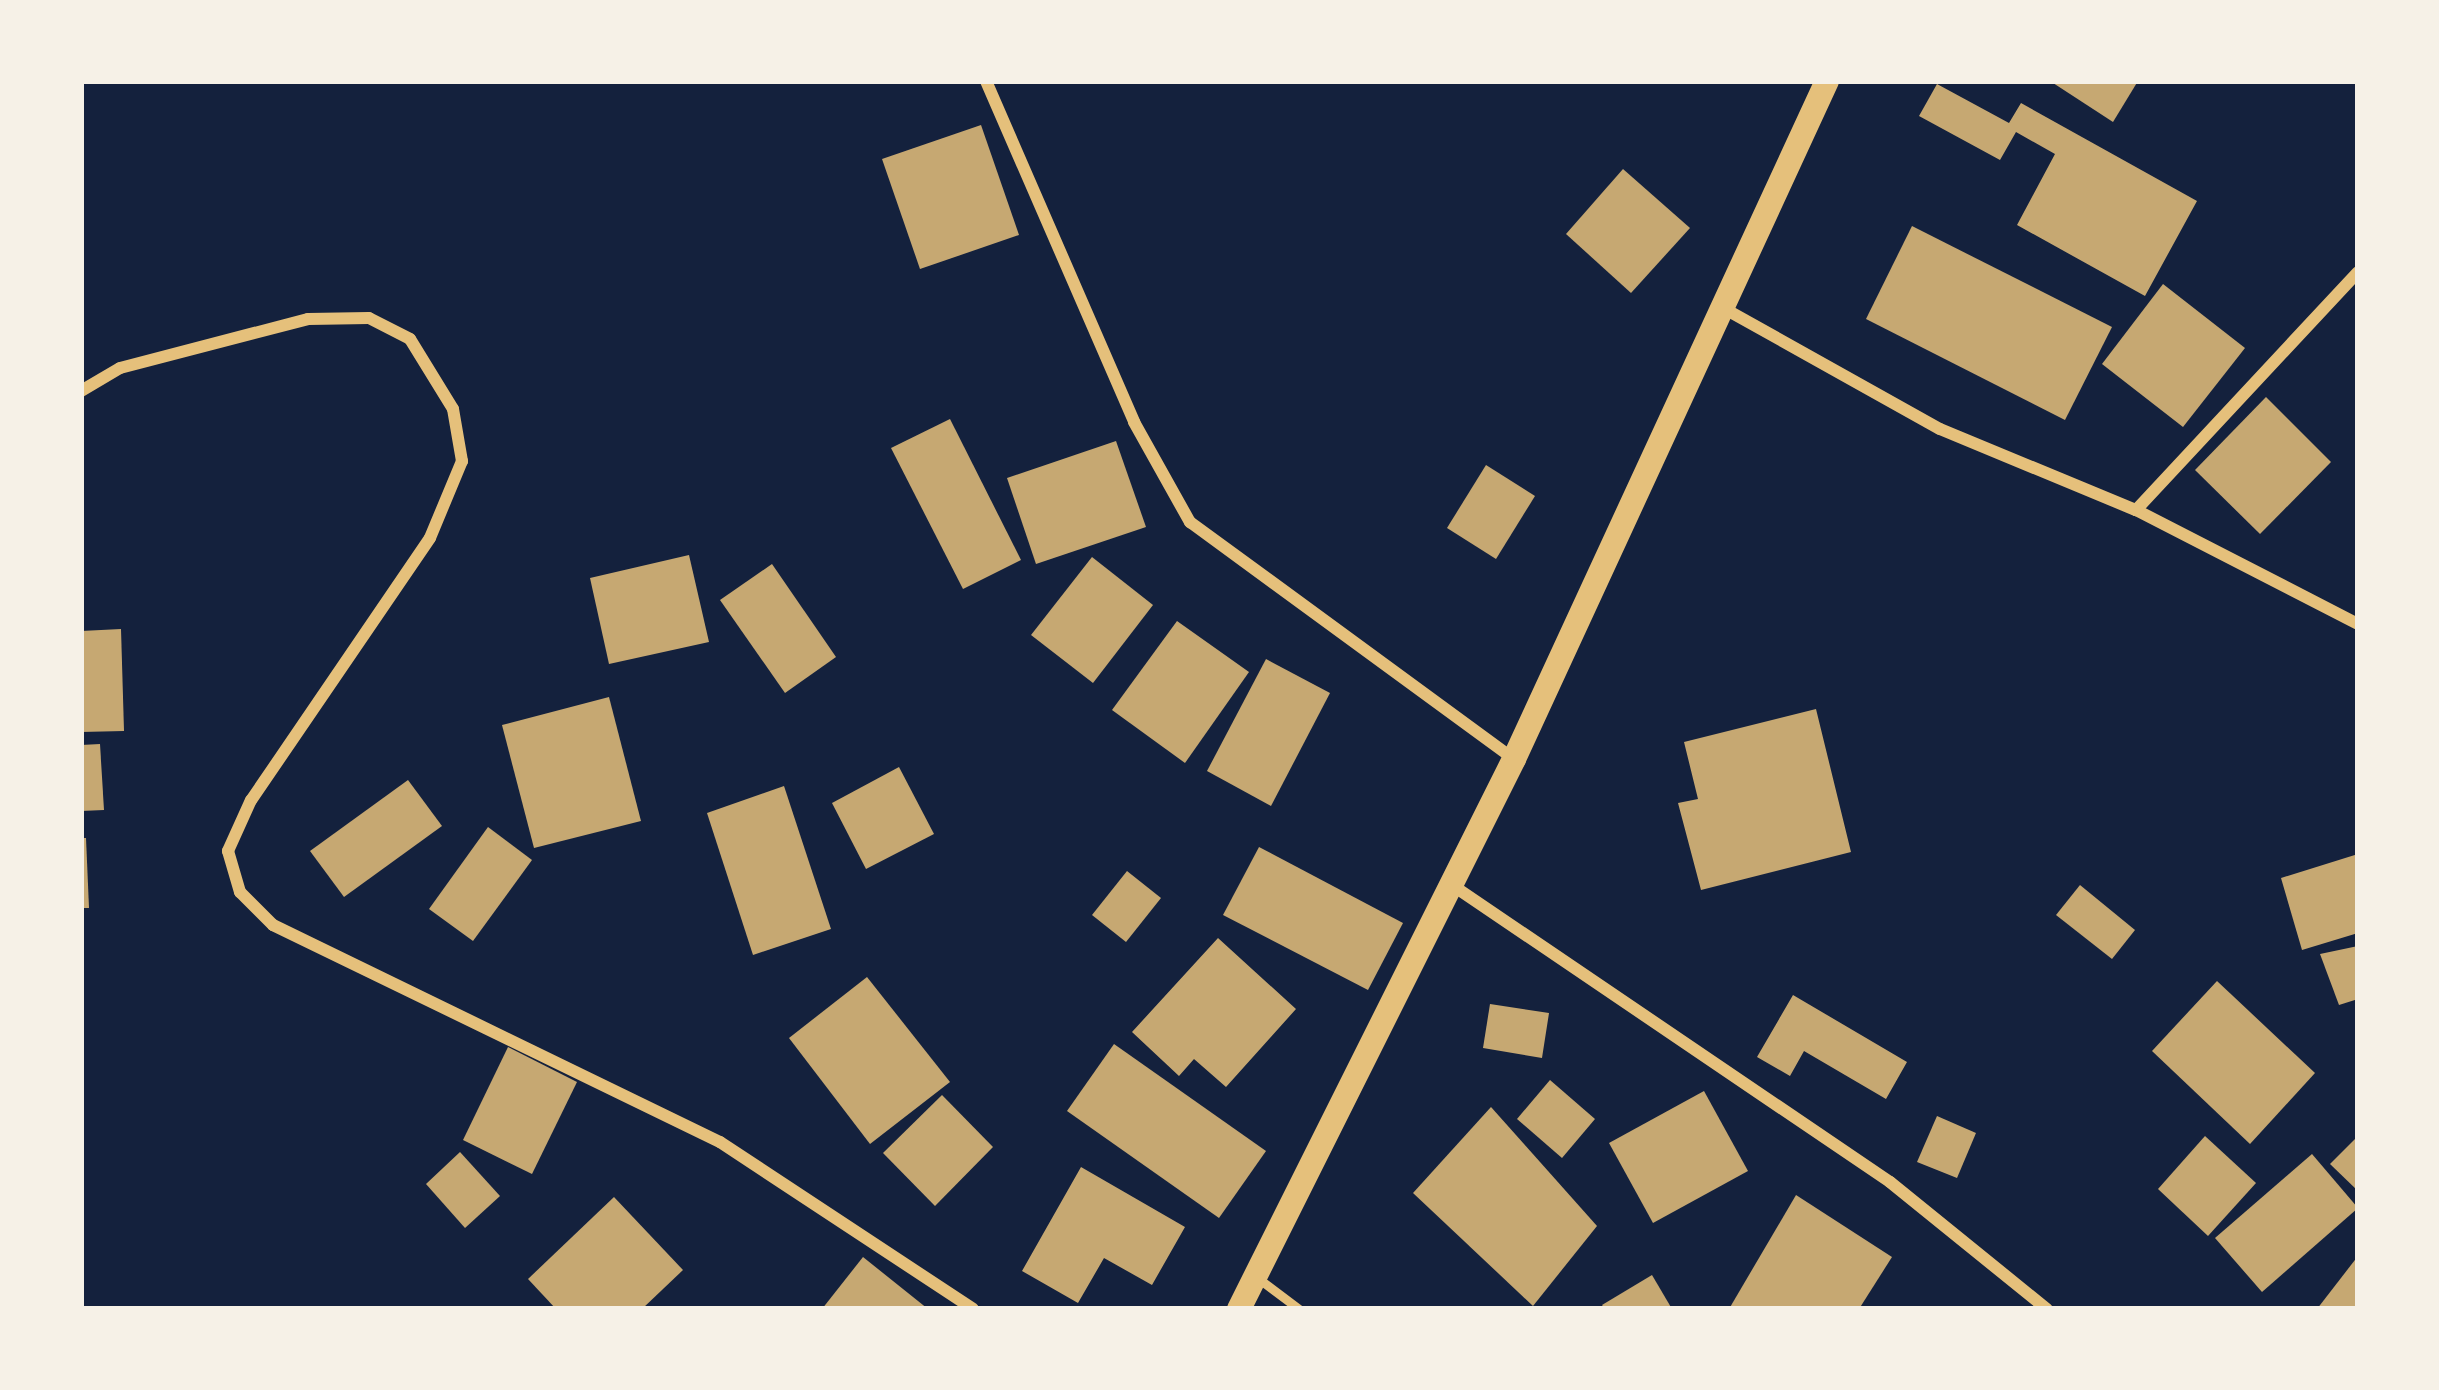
<!DOCTYPE html>
<html>
<head>
<meta charset="utf-8">
<style>
  body { margin:0 }
  #map { position:relative; width:2439px; height:1390px; overflow:hidden; background:#14213d; font-family:"Work Sans",sans-serif }
  div>[style] { position:absolute }
  [style*='--x'] { left:calc(var(--x)*1px); top:calc(var(--y)*1px); width:calc(var(--w)*1px); rotate:calc(var(--a)*1deg) }
  .building>* { inset:0; background:#c6a872 }
  .service>* { height:9px; margin:-4.5px; padding:0 4.5px; transform-origin:4.5px; border-radius:4.5px; background:#e5c07b }
  .minor>* { height:12px; margin:-6px; padding:0 6px; transform-origin:6px; border-radius:6px; background:#e5c07b }
  .secondary>* { height:24px; margin:-12px; padding:0 12px; transform-origin:12px; border-radius:12px; background:#e5c07b }
  span { translate:-50% -50%; white-space:nowrap; text-align:center; line-height:1.15; -webkit-text-stroke:12px #f6f1e7; paint-order:stroke }
  .frame { position:absolute; inset:0; border:84px solid #f6f1e7; pointer-events:none }
</style>
</head>
<body>
<div id="map">
  <div class="building">
    <div style="clip-path:polygon(2050px 81px,2138px 81px,2113px 122px)"></div>
    <div style="clip-path:polygon(1937px 84px,2009px 123px,2021px 103px,2197px 201px,2145px 296px,2017px 225px,2055px 154px,2016px 132px,2000px 160px,1919px 116px)"></div>
    <div style="clip-path:polygon(981px 125px,1019px 235px,920px 269px,882px 159px)"></div>
    <div style="clip-path:polygon(1623px 169px,1690px 228px,1631px 293px,1566px 234px)"></div>
    <div style="clip-path:polygon(1912px 226px,2112px 327px,2065px 420px,1866px 319px)"></div>
    <div style="clip-path:polygon(2163px 284px,2245px 348px,2183px 427px,2102px 364px)"></div>
    <div style="clip-path:polygon(2266px 397px,2331px 462px,2260px 534px,2195px 470px)"></div>
    <div style="clip-path:polygon(950px 419px,1021px 560px,963px 589px,891px 448px)"></div>
    <div style="clip-path:polygon(1116px 441px,1146px 527px,1036px 564px,1007px 478px)"></div>
    <div style="clip-path:polygon(1486px 465px,1535px 496px,1496px 559px,1447px 528px)"></div>
    <div style="clip-path:polygon(689px 555px,709px 642px,609px 664px,590px 578px)"></div>
    <div style="clip-path:polygon(1092px 557px,1153px 605px,1093px 683px,1031px 635px)"></div>
    <div style="clip-path:polygon(772px 564px,836px 657px,785px 693px,720px 600px)"></div>
    <div style="clip-path:polygon(1177px 621px,1249px 672px,1185px 763px,1112px 710px)"></div>
    <div style="clip-path:polygon(121px 629px,124px 731px,81px 732px,81px 631px)"></div>
    <div style="clip-path:polygon(1266px 659px,1330px 693px,1271px 806px,1207px 771px)"></div>
    <div style="clip-path:polygon(609px 697px,641px 821px,534px 848px,502px 725px)"></div>
    <div style="clip-path:polygon(1816px 709px,1851px 852px,1701px 890px,1678px 803px,1698px 799px,1684px 742px)"></div>
    <div style="clip-path:polygon(100px 744px,104px 810px,81px 811px,81px 745px)"></div>
    <div style="clip-path:polygon(899px 767px,934px 834px,866px 869px,832px 803px)"></div>
    <div style="clip-path:polygon(408px 780px,442px 826px,344px 897px,310px 851px)"></div>
    <div style="clip-path:polygon(784px 786px,831px 929px,753px 955px,707px 813px)"></div>
    <div style="clip-path:polygon(488px 827px,532px 860px,473px 941px,429px 909px)"></div>
    <div style="clip-path:polygon(81px 838px,86px 838px,89px 908px,81px 908px)"></div>
    <div style="clip-path:polygon(1259px 847px,1403px 923px,1368px 990px,1223px 915px)"></div>
    <div style="clip-path:polygon(2358px 854px,2358px 933px,2302px 950px,2281px 878px)"></div>
    <div style="clip-path:polygon(1127px 871px,1161px 898px,1126px 942px,1092px 915px)"></div>
    <div style="clip-path:polygon(2080px 885px,2135px 930px,2112px 959px,2056px 915px)"></div>
    <div style="clip-path:polygon(1218px 938px,1296px 1009px,1226px 1087px,1194px 1059px,1179px 1076px,1132px 1032px)"></div>
    <div style="clip-path:polygon(2358px 946px,2358px 999px,2339px 1005px,2320px 954px)"></div>
    <div style="clip-path:polygon(867px 977px,950px 1082px,870px 1144px,789px 1038px)"></div>
    <div style="clip-path:polygon(2217px 981px,2315px 1073px,2250px 1144px,2152px 1051px)"></div>
    <div style="clip-path:polygon(1793px 995px,1907px 1062px,1886px 1099px,1804px 1051px,1790px 1076px,1757px 1057px)"></div>
    <div style="clip-path:polygon(1490px 1004px,1549px 1013px,1542px 1058px,1483px 1048px)"></div>
    <div style="clip-path:polygon(1114px 1044px,1266px 1151px,1219px 1218px,1067px 1111px)"></div>
    <div style="clip-path:polygon(508px 1047px,577px 1082px,532px 1174px,463px 1140px)"></div>
    <div style="clip-path:polygon(1550px 1080px,1595px 1119px,1562px 1158px,1517px 1119px)"></div>
    <div style="clip-path:polygon(1704px 1091px,1748px 1171px,1653px 1223px,1609px 1143px)"></div>
    <div style="clip-path:polygon(942px 1095px,993px 1147px,935px 1206px,883px 1153px)"></div>
    <div style="clip-path:polygon(1491px 1107px,1597px 1226px,1533px 1306px,1413px 1193px)"></div>
    <div style="clip-path:polygon(1937px 1116px,1976px 1133px,1957px 1178px,1917px 1162px)"></div>
    <div style="clip-path:polygon(2205px 1136px,2256px 1183px,2208px 1236px,2158px 1189px)"></div>
    <div style="clip-path:polygon(2358px 1136px,2358px 1191px,2330px 1164px)"></div>
    <div style="clip-path:polygon(460px 1152px,500px 1196px,465px 1228px,426px 1184px)"></div>
    <div style="clip-path:polygon(2312px 1154px,2358px 1208px,2262px 1292px,2215px 1238px)"></div>
    <div style="clip-path:polygon(1081px 1167px,1185px 1227px,1152px 1285px,1104px 1258px,1078px 1303px,1022px 1271px)"></div>
    <div style="clip-path:polygon(1796px 1195px,1892px 1257px,1859px 1309px,1729px 1309px)"></div>
    <div style="clip-path:polygon(614px 1197px,683px 1270px,642px 1309px,556px 1309px,528px 1279px)"></div>
    <div style="clip-path:polygon(2358px 1256px,2358px 1309px,2317px 1309px)"></div>
    <div style="clip-path:polygon(863px 1257px,928px 1309px,822px 1309px)"></div>
    <div style="clip-path:polygon(1652px 1275px,1672px 1309px,1605px 1309px,1602px 1305px)"></div>
  </div>
  <div class="service">
    <div style="--x:1255;--y:1276;--w:55;--a:36.9"></div>
  </div>
  <div class="minor">
    <div style="--x:986;--y:81;--w:372;--a:66.5"></div>
    <div style="--x:1134;--y:422;--w:115;--a:60.8"></div>
    <div style="--x:1190;--y:522;--w:400;--a:36.2"></div>
    <div style="--x:1725;--y:309;--w:246;--a:29.2"></div>
    <div style="--x:1940;--y:429;--w:212;--a:22.5"></div>
    <div style="--x:2136;--y:510;--w:250;--a:27.2"></div>
    <div style="--x:81;--y:391;--w:45;--a:-30.5"></div>
    <div style="--x:120;--y:368;--w:194;--a:-14.6"></div>
    <div style="--x:308;--y:319;--w:61;--a:-0.9"></div>
    <div style="--x:369;--y:318;--w:46;--a:27.1"></div>
    <div style="--x:410;--y:339;--w:82;--a:58.4"></div>
    <div style="--x:453;--y:409;--w:53;--a:80.2"></div>
    <div style="--x:462;--y:461;--w:83;--a:112.6"></div>
    <div style="--x:430;--y:538;--w:317;--a:124.3"></div>
    <div style="--x:251;--y:800;--w:56;--a:114.3"></div>
    <div style="--x:228;--y:851;--w:43;--a:73.7"></div>
    <div style="--x:240;--y:892;--w:47;--a:45"></div>
    <div style="--x:273;--y:925;--w:497;--a:25.9"></div>
    <div style="--x:720;--y:1142;--w:303;--a:33.4"></div>
    <div style="--x:2136;--y:510;--w:325;--a:-47"></div>
    <div style="--x:1452;--y:885;--w:529;--a:34.14"></div>
    <div style="--x:1890;--y:1182;--w:202;--a:39"></div>
  </div>
  <div class="secondary">
    <div style="--x:1239;--y:1309;--w:615;--a:-63.43"></div>
    <div style="--x:1514;--y:759;--w:747;--a:-65.22"></div>
  </div>
  <div class="frame"></div>
</div>
</body>
</html>
